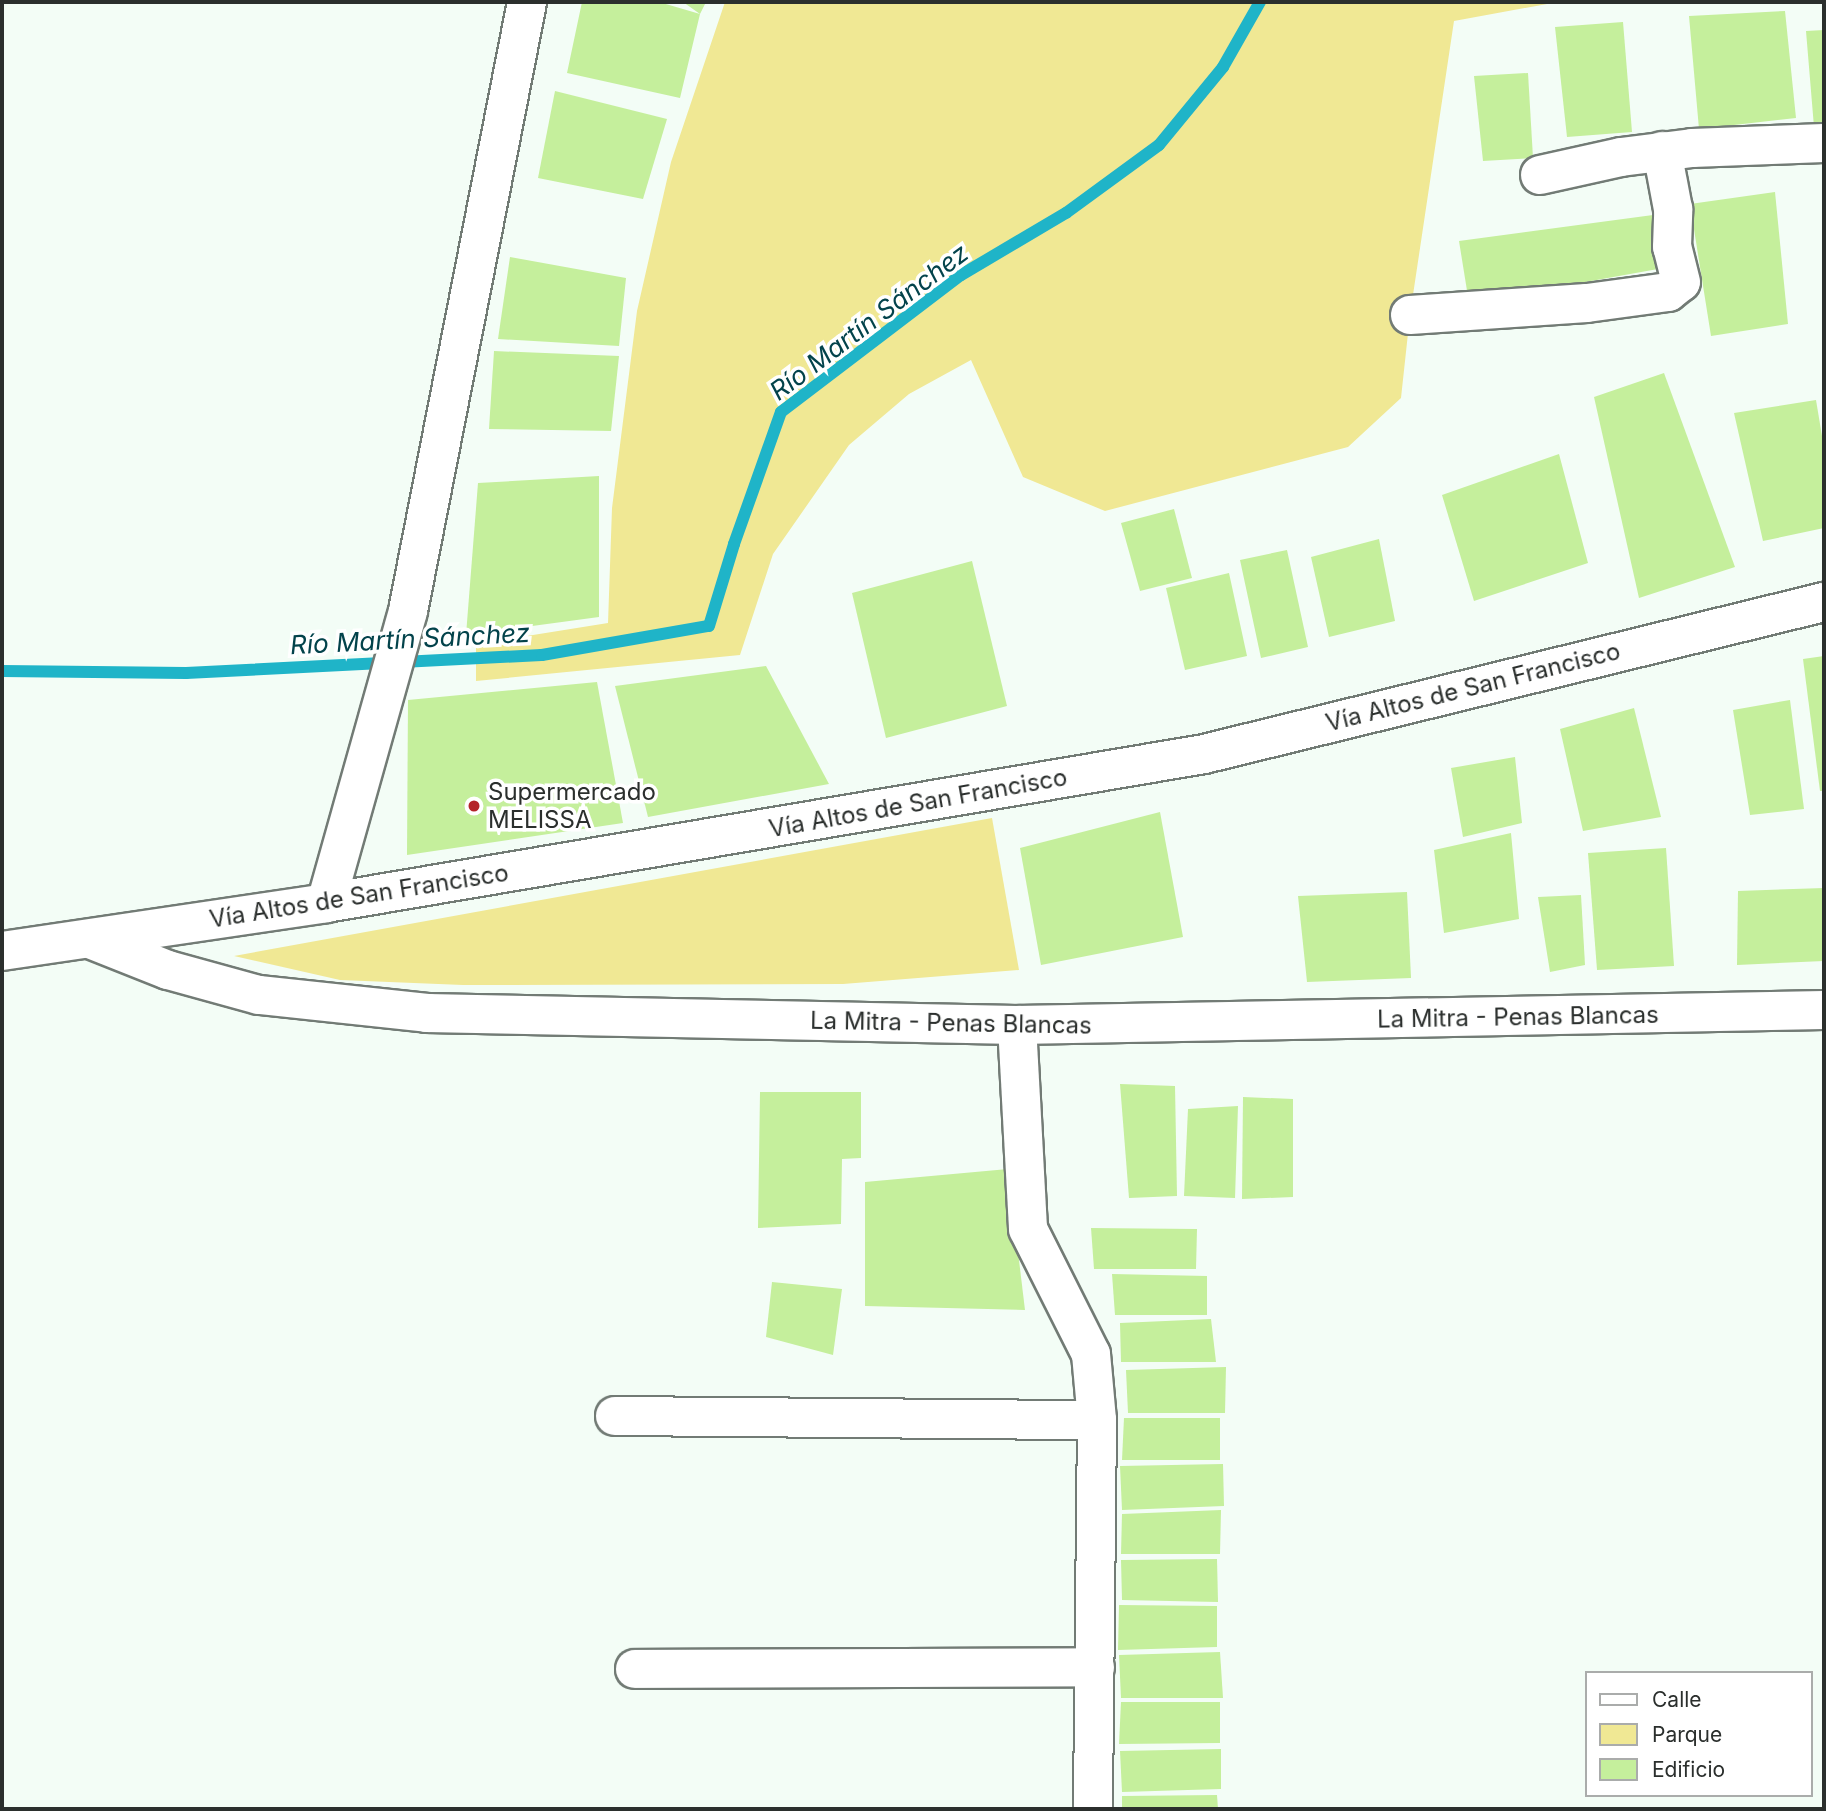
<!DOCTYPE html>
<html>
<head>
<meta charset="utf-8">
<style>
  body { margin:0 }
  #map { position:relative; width:1826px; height:1811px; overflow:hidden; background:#f3fdf6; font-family:Inter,sans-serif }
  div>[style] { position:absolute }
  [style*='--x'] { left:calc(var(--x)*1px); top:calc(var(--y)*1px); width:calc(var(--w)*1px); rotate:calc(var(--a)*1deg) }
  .green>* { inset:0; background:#f0e894 }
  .stream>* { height:12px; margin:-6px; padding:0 6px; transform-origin:6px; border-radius:6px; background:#1fb4c8 }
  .building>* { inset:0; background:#c5ef9c }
  .roads { filter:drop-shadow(2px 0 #727b75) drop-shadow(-2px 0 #727b75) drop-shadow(0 2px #727b75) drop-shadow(0 -2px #727b75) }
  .minor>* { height:38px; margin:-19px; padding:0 19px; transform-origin:19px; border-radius:19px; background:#fff }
  .dots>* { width:19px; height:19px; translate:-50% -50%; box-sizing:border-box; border:4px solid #fff; border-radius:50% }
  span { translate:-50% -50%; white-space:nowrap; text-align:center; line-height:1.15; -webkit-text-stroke:7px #fff; paint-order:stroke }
  .street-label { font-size:24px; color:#2b2f2d }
  .poi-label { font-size:24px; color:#2b2f2d }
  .left { translate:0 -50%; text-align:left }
  .water-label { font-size:26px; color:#03434b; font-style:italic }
  .frame { position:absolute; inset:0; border:4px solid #2b2f2d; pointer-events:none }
  .legend { position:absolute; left:1585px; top:1671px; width:228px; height:126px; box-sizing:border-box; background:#fff; border:2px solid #aaacab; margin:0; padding:9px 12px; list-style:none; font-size:21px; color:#2b2f2d }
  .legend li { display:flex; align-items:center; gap:14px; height:35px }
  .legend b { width:35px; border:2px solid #aaacab }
</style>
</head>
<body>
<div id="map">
  <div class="green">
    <div style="clip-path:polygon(725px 2px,1558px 2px,1454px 21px,1410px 315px,1401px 398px,1348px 447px,1105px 511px,1023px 477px,971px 360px,909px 394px,849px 445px,773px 554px,740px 655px,476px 681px,476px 644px,608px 623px,612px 508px,637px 311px,671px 162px)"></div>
    <div style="clip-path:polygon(992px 818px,1019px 970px,843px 984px,463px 985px,340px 980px,234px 956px)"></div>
  </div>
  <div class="stream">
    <div style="--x:2;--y:671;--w:184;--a:0.6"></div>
    <div style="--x:186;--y:673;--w:356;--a:-2.9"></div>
    <div style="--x:542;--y:655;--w:169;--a:-9.9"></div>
    <div style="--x:709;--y:626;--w:86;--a:-73"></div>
    <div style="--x:734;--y:544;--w:140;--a:-70.4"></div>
    <div style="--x:781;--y:412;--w:226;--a:-37.3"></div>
    <div style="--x:961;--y:275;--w:122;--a:-30.6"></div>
    <div style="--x:1066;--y:213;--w:115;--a:-36.2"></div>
    <div style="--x:1159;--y:145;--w:101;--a:-50.6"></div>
    <div style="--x:1223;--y:67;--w:75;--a:-60.4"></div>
  </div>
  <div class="building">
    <div style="clip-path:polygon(582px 2px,659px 2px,700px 14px,683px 2px,706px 2px,700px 14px,680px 98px,567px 73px)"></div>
    <div style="clip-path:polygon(1785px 11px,1796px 118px,1699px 129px,1689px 16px)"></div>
    <div style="clip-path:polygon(1623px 22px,1632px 132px,1567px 137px,1555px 27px)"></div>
    <div style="clip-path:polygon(1824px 30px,1824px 128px,1814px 127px,1806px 31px)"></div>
    <div style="clip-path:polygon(1528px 73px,1533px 158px,1483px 161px,1474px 76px)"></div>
    <div style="clip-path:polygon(555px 91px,667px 119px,643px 199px,538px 178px)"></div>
    <div style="clip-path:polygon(1775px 192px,1788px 324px,1711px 336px,1690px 204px)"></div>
    <div style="clip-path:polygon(1653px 215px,1658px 269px,1469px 303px,1459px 241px)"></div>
    <div style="clip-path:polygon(510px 257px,626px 278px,619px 346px,498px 339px)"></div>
    <div style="clip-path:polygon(494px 351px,619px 356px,611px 431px,489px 429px)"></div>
    <div style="clip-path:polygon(1664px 373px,1735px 567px,1639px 598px,1594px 397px)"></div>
    <div style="clip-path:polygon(1816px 400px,1824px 448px,1824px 528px,1763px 541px,1734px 413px)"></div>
    <div style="clip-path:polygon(1559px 454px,1588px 563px,1474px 601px,1442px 495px)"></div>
    <div style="clip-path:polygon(599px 476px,599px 617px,466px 635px,478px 483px)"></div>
    <div style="clip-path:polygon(1174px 509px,1192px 578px,1140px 591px,1121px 523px)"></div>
    <div style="clip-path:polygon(1379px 539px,1395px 621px,1329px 637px,1311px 557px)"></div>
    <div style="clip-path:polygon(1287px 550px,1308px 647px,1261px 658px,1240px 560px)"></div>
    <div style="clip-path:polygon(972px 561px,1007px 706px,886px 738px,852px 593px)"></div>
    <div style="clip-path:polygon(1229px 573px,1247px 656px,1185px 670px,1166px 588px)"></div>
    <div style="clip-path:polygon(1824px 656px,1824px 791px,1820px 791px,1803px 659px)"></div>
    <div style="clip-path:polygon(766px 666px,829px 784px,648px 817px,615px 686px)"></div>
    <div style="clip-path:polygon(597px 682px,623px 823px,407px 855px,408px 700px)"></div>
    <div style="clip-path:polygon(1790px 700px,1804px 809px,1750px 815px,1733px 710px)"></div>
    <div style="clip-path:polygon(1634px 708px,1661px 817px,1583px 831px,1560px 729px)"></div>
    <div style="clip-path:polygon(1515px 757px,1522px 823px,1463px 837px,1451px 768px)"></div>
    <div style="clip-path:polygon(1160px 812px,1183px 937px,1041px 965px,1020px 848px)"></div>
    <div style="clip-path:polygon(1511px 833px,1519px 919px,1444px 933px,1434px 850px)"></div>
    <div style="clip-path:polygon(1666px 848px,1674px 966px,1597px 970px,1588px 853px)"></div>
    <div style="clip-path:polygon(1824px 888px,1824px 961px,1737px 965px,1738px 891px)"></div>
    <div style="clip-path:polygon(1407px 892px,1411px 978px,1307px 982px,1298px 896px)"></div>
    <div style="clip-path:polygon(1581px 895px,1585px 965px,1550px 972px,1538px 897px)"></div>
    <div style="clip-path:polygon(1120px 1084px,1175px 1086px,1177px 1196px,1129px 1198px)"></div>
    <div style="clip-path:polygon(760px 1092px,861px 1092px,861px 1158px,842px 1159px,841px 1224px,758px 1228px)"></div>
    <div style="clip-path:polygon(1243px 1097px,1293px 1099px,1293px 1197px,1242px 1199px)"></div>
    <div style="clip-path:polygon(1238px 1106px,1235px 1198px,1184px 1196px,1188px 1109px)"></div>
    <div style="clip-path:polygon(1008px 1169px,1025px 1310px,865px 1306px,865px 1182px)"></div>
    <div style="clip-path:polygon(1091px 1228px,1197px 1229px,1196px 1269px,1094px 1269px)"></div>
    <div style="clip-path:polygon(1112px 1274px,1207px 1276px,1207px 1315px,1115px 1315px)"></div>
    <div style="clip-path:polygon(772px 1282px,842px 1289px,833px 1355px,766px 1337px)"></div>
    <div style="clip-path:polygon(1211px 1319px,1216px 1362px,1121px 1362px,1120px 1323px)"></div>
    <div style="clip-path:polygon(1226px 1367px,1225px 1413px,1128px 1413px,1126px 1370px)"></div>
    <div style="clip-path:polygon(1124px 1418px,1220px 1418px,1220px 1460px,1122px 1460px)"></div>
    <div style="clip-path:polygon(1223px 1464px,1224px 1506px,1122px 1510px,1120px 1466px)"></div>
    <div style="clip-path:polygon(1221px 1510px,1220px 1554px,1121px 1554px,1122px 1514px)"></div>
    <div style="clip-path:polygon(1217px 1559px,1218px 1602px,1122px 1600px,1121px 1560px)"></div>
    <div style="clip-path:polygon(1119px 1605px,1217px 1606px,1217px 1647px,1118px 1650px)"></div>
    <div style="clip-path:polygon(1220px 1652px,1223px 1698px,1121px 1698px,1119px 1655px)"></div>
    <div style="clip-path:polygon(1121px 1702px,1220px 1702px,1220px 1743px,1119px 1744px)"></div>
    <div style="clip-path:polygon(1221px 1749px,1221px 1789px,1122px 1792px,1120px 1751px)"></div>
    <div style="clip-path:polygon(1217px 1795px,1218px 1809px,1122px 1809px,1122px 1796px)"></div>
  </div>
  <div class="roads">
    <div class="minor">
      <div style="--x:1540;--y:175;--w:83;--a:-12.5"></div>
      <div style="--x:1621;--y:157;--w:72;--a:-7.2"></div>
      <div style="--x:1692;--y:148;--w:132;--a:-2.2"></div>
      <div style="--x:1410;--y:315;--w:177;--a:-3.9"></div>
      <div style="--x:1587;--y:303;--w:82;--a:-7.7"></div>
      <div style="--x:1668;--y:292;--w:16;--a:-38"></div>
      <div style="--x:1681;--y:282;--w:36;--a:-104"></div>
      <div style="--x:1672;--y:247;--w:38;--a:-88"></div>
      <div style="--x:1673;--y:209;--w:59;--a:-100.7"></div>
      <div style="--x:326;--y:903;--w:303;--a:-74.3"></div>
      <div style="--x:408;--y:611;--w:621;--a:-78.94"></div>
      <div style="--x:90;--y:939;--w:84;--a:21.7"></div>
      <div style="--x:168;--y:970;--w:94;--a:15.4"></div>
      <div style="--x:259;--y:995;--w:169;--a:6.1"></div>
      <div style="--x:427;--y:1013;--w:590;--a:1.17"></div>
      <div style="--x:1017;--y:1025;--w:807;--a:-1.06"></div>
      <div style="--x:2;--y:951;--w:328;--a:-8.4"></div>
      <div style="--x:326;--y:903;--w:891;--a:-9.63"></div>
      <div style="--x:1204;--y:754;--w:638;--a:-13.78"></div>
      <div style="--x:1017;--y:1025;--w:204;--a:86.9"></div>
      <div style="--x:1028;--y:1229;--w:140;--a:63.3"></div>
      <div style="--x:1091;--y:1354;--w:66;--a:84.8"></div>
      <div style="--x:1097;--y:1420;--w:389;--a:90.6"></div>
      <div style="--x:615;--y:1416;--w:482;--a:0.5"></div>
      <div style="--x:635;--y:1669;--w:460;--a:-0.2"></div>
    </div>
  </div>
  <div class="dots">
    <div style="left:474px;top:806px;background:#b42329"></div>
  </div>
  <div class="street-label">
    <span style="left:1473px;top:687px;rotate:-14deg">Vía Altos de San Francisco</span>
    <span style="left:918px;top:803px;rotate:-10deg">Vía Altos de San Francisco</span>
    <span style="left:359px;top:896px;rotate:-9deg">Vía Altos de San Francisco</span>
    <span style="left:1518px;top:1017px;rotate:-1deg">La Mitra - Penas Blancas</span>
    <span style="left:951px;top:1023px;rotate:1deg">La Mitra - Penas Blancas</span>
  </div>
  <div class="poi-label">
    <span class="left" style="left:488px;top:806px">Supermercado<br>MELISSA</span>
  </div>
  <div class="water-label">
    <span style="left:869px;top:322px;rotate:-37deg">Río Martín Sánchez</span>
    <span style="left:410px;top:639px;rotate:-3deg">Río Martín Sánchez</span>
  </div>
  <div class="frame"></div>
  <ul class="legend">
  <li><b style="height:9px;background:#fff"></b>Calle</li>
  <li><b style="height:19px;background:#f0e894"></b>Parque</li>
  <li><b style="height:19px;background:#c5ef9c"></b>Edificio</li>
  </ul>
</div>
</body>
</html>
